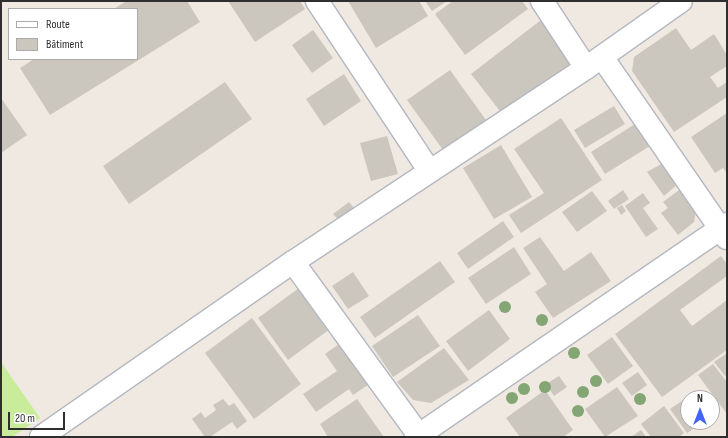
<!DOCTYPE html>
<html>
<head>
<meta charset="utf-8">
<style>
  body { margin:0 }
  #map { position:relative; width:728px; height:438px; overflow:hidden; background:#efe9e1; font-family:"Sofia Sans Condensed",sans-serif }
  div>[style] { position:absolute }
  [style*='--x'] { left:calc(var(--x)*1px); top:calc(var(--y)*1px); width:calc(var(--w)*1px); rotate:calc(var(--a)*1deg) }
  .pitch>* { inset:0; background:#c9ec9a }
  .building>* { inset:0; background:#cbc7bf }
  .roads { filter:drop-shadow(1px 0 #b4b7c1) drop-shadow(-1px 0 #b4b7c1) drop-shadow(0 1px #b4b7c1) drop-shadow(0 -1px #b4b7c1) }
  .minor>* { height:22px; margin:-11px; padding:0 11px; transform-origin:11px; border-radius:11px; background:#fff }
  .trees>* { width:12px; height:12px; margin:-6px; border-radius:50%; background:#84a574 }
  span { translate:-50% -50%; white-space:nowrap; text-align:center; line-height:1.15; -webkit-text-stroke:3px #fff; paint-order:stroke }
  .frame { position:absolute; inset:0; border:2px solid #2e2e2e; pointer-events:none }
  .legend { position:absolute; left:8px; top:8px; width:130px; height:52px; box-sizing:border-box; background:#fff; border:1px solid #ababab; margin:0; padding:5px 7px; list-style:none; font-size:12px; color:#2e2e2e }
  .legend li { display:flex; align-items:center; gap:8px; height:20px }
  .legend b { width:20px; border:1px solid #ababab }
  .north { position:absolute; left:680px; top:390px; width:40px; height:40px; box-sizing:border-box; background:#fff; border:1px solid #ababab; border-radius:50%; rotate:0deg; font-size:11px; font-weight:700; line-height:16px; text-align:center; color:#2e2e2e }
  .north::after { content:''; display:block; margin:auto; width:14px; height:18px; background:#4264fb; clip-path:polygon(50% 0,100% 100%,50% 72%,0 100%) }
  .scale { position:absolute; left:8px; top:412px; width:57px; height:18px; box-sizing:border-box; border:2px solid #2e2e2e; border-top:0; padding-left:5px; font-size:12px; line-height:14px; white-space:nowrap; color:#2e2e2e; -webkit-text-stroke:3px #fff; paint-order:stroke }
</style>
</head>
<body>
<div id="map">
  <div class="pitch">
    <div style="clip-path:polygon(1px 362px,40px 418px,12px 437px,1px 437px)"></div>
  </div>
  <div class="building">
    <div style="clip-path:polygon(126px 1px,187px 1px,200px 22px,50px 115px,20px 68px,34px 59px,137px 59px,137px 9px,114px 9px)"></div>
    <div style="clip-path:polygon(228px 1px,300px 1px,305px 9px,255px 42px)"></div>
    <div style="clip-path:polygon(348px 1px,419px 1px,428px 16px,376px 48px)"></div>
    <div style="clip-path:polygon(425px 1px,447px 1px,432px 11px)"></div>
    <div style="clip-path:polygon(453px 1px,522px 1px,528px 9px,465px 55px,435px 14px)"></div>
    <div style="clip-path:polygon(541px 20px,573px 62px,503px 115px,471px 74px)"></div>
    <div style="clip-path:polygon(676px 28px,691px 50px,714px 34px,727px 55px,727px 66px,710px 77px,718px 88px,727px 82px,727px 97px,674px 132px,632px 71px,634px 57px)"></div>
    <div style="clip-path:polygon(313px 30px,333px 58px,312px 73px,292px 45px)"></div>
    <div style="clip-path:polygon(450px 70px,486px 120px,443px 150px,407px 100px)"></div>
    <div style="clip-path:polygon(344px 74px,361px 101px,324px 126px,306px 99px)"></div>
    <div style="clip-path:polygon(225px 82px,252px 119px,129px 204px,103px 166px)"></div>
    <div style="clip-path:polygon(1px 98px,27px 135px,1px 153px)"></div>
    <div style="clip-path:polygon(614px 106px,625px 124px,585px 148px,574px 130px)"></div>
    <div style="clip-path:polygon(727px 113px,727px 173px,723px 168px,715px 173px,691px 137px)"></div>
    <div style="clip-path:polygon(561px 118px,602px 180px,521px 233px,509px 215px,544px 193px,514px 149px)"></div>
    <div style="clip-path:polygon(635px 124px,650px 146px,605px 174px,591px 152px)"></div>
    <div style="clip-path:polygon(387px 136px,398px 174px,371px 181px,360px 143px)"></div>
    <div style="clip-path:polygon(501px 145px,532px 197px,494px 219px,463px 168px)"></div>
    <div style="clip-path:polygon(663px 163px,679px 183px,664px 196px,647px 172px)"></div>
    <div style="clip-path:polygon(623px 190px,629px 199px,614px 209px,608px 201px)"></div>
    <div style="clip-path:polygon(679px 190px,696px 211px,694px 222px,678px 235px,661px 213px,668px 208px,663px 202px)"></div>
    <div style="clip-path:polygon(592px 191px,607px 211px,577px 232px,562px 212px)"></div>
    <div style="clip-path:polygon(643px 193px,650px 203px,643px 208px,658px 229px,646px 237px,625px 206px)"></div>
    <div style="clip-path:polygon(349px 202px,357px 212px,342px 224px,333px 214px)"></div>
    <div style="clip-path:polygon(622px 205px,626px 211px,621px 215px,617px 208px)"></div>
    <div style="clip-path:polygon(503px 221px,514px 237px,468px 269px,457px 253px)"></div>
    <div style="clip-path:polygon(540px 237px,564px 271px,591px 252px,611px 281px,553px 318px,535px 292px,547px 284px,523px 248px)"></div>
    <div style="clip-path:polygon(514px 247px,531px 274px,486px 304px,468px 278px)"></div>
    <div style="clip-path:polygon(721px 256px,727px 264px,727px 276px,680px 310px,692px 326px,727px 300px,727px 350px,662px 397px,615px 334px)"></div>
    <div style="clip-path:polygon(440px 261px,455px 282px,375px 338px,360px 317px)"></div>
    <div style="clip-path:polygon(353px 272px,369px 296px,348px 309px,332px 286px)"></div>
    <div style="clip-path:polygon(299px 288px,330px 329px,288px 360px,258px 318px)"></div>
    <div style="clip-path:polygon(489px 310px,510px 339px,468px 371px,446px 341px)"></div>
    <div style="clip-path:polygon(418px 315px,440px 346px,393px 377px,372px 346px)"></div>
    <div style="clip-path:polygon(252px 318px,301px 384px,254px 419px,205px 353px)"></div>
    <div style="clip-path:polygon(612px 337px,633px 366px,608px 384px,587px 355px)"></div>
    <div style="clip-path:polygon(339px 344px,368px 385px,353px 395px,349px 389px,316px 412px,303px 394px,337px 371px,325px 354px)"></div>
    <div style="clip-path:polygon(444px 348px,469px 380px,431px 403px,413px 400px,397px 382px)"></div>
    <div style="clip-path:polygon(727px 353px,727px 375px,725px 376px,714px 362px)"></div>
    <div style="clip-path:polygon(713px 364px,727px 382px,727px 414px,698px 375px)"></div>
    <div style="clip-path:polygon(638px 372px,647px 385px,632px 396px,622px 383px)"></div>
    <div style="clip-path:polygon(559px 376px,567px 387px,554px 396px,546px 384px)"></div>
    <div style="clip-path:polygon(617px 387px,638px 416px,605px 437px,585px 409px)"></div>
    <div style="clip-path:polygon(545px 390px,573px 430px,563px 437px,520px 437px,506px 418px)"></div>
    <div style="clip-path:polygon(698px 390px,704px 398px,688px 398px,688px 422px,704px 422px,687px 433px,670px 409px)"></div>
    <div style="clip-path:polygon(223px 399px,229px 406px,234px 403px,247px 421px,237px 429px,232px 422px,210px 437px,205px 437px,192px 419px,201px 412px,205px 418px,216px 410px,213px 405px)"></div>
    <div style="clip-path:polygon(357px 399px,384px 437px,328px 437px,320px 424px)"></div>
    <div style="clip-path:polygon(664px 406px,684px 433px,679px 437px,651px 437px,641px 424px)"></div>
    <div style="clip-path:polygon(641px 430px,646px 437px,631px 437px)"></div>
  </div>
  <div class="roads">
    <div class="minor">
      <div style="--x:317;--y:1;--w:203;--a:56.5"></div>
      <div style="--x:542;--y:1;--w:80;--a:56.7"></div>
      <div style="--x:602;--y:57;--w:220;--a:55.4"></div>
      <div style="--x:293;--y:262;--w:216;--a:54"></div>
      <div style="--x:41;--y:437;--w:307;--a:-34.8"></div>
      <div style="--x:293;--y:262;--w:351;--a:-33.5"></div>
      <div style="--x:586;--y:68;--w:116;--a:-35.2"></div>
      <div style="--x:416;--y:437;--w:377;--a:-34.4"></div>
    </div>
  </div>
  <div class="trees">
    <div style="left:505px;top:307px"></div>
    <div style="left:542px;top:320px"></div>
    <div style="left:574px;top:353px"></div>
    <div style="left:596px;top:381px"></div>
    <div style="left:545px;top:387px"></div>
    <div style="left:524px;top:389px"></div>
    <div style="left:583px;top:392px"></div>
    <div style="left:512px;top:398px"></div>
    <div style="left:640px;top:399px"></div>
    <div style="left:578px;top:411px"></div>
  </div>
  <div class="frame"></div>
  <ul class="legend">
  <li><b style="height:5px;background:#fff"></b>Route</li>
  <li><b style="height:11px;background:#cbc7bf"></b>Bâtiment</li>
  </ul>
  <div class="north">N</div>
  <div class="scale">20 m</div>
</div>
</body>
</html>
